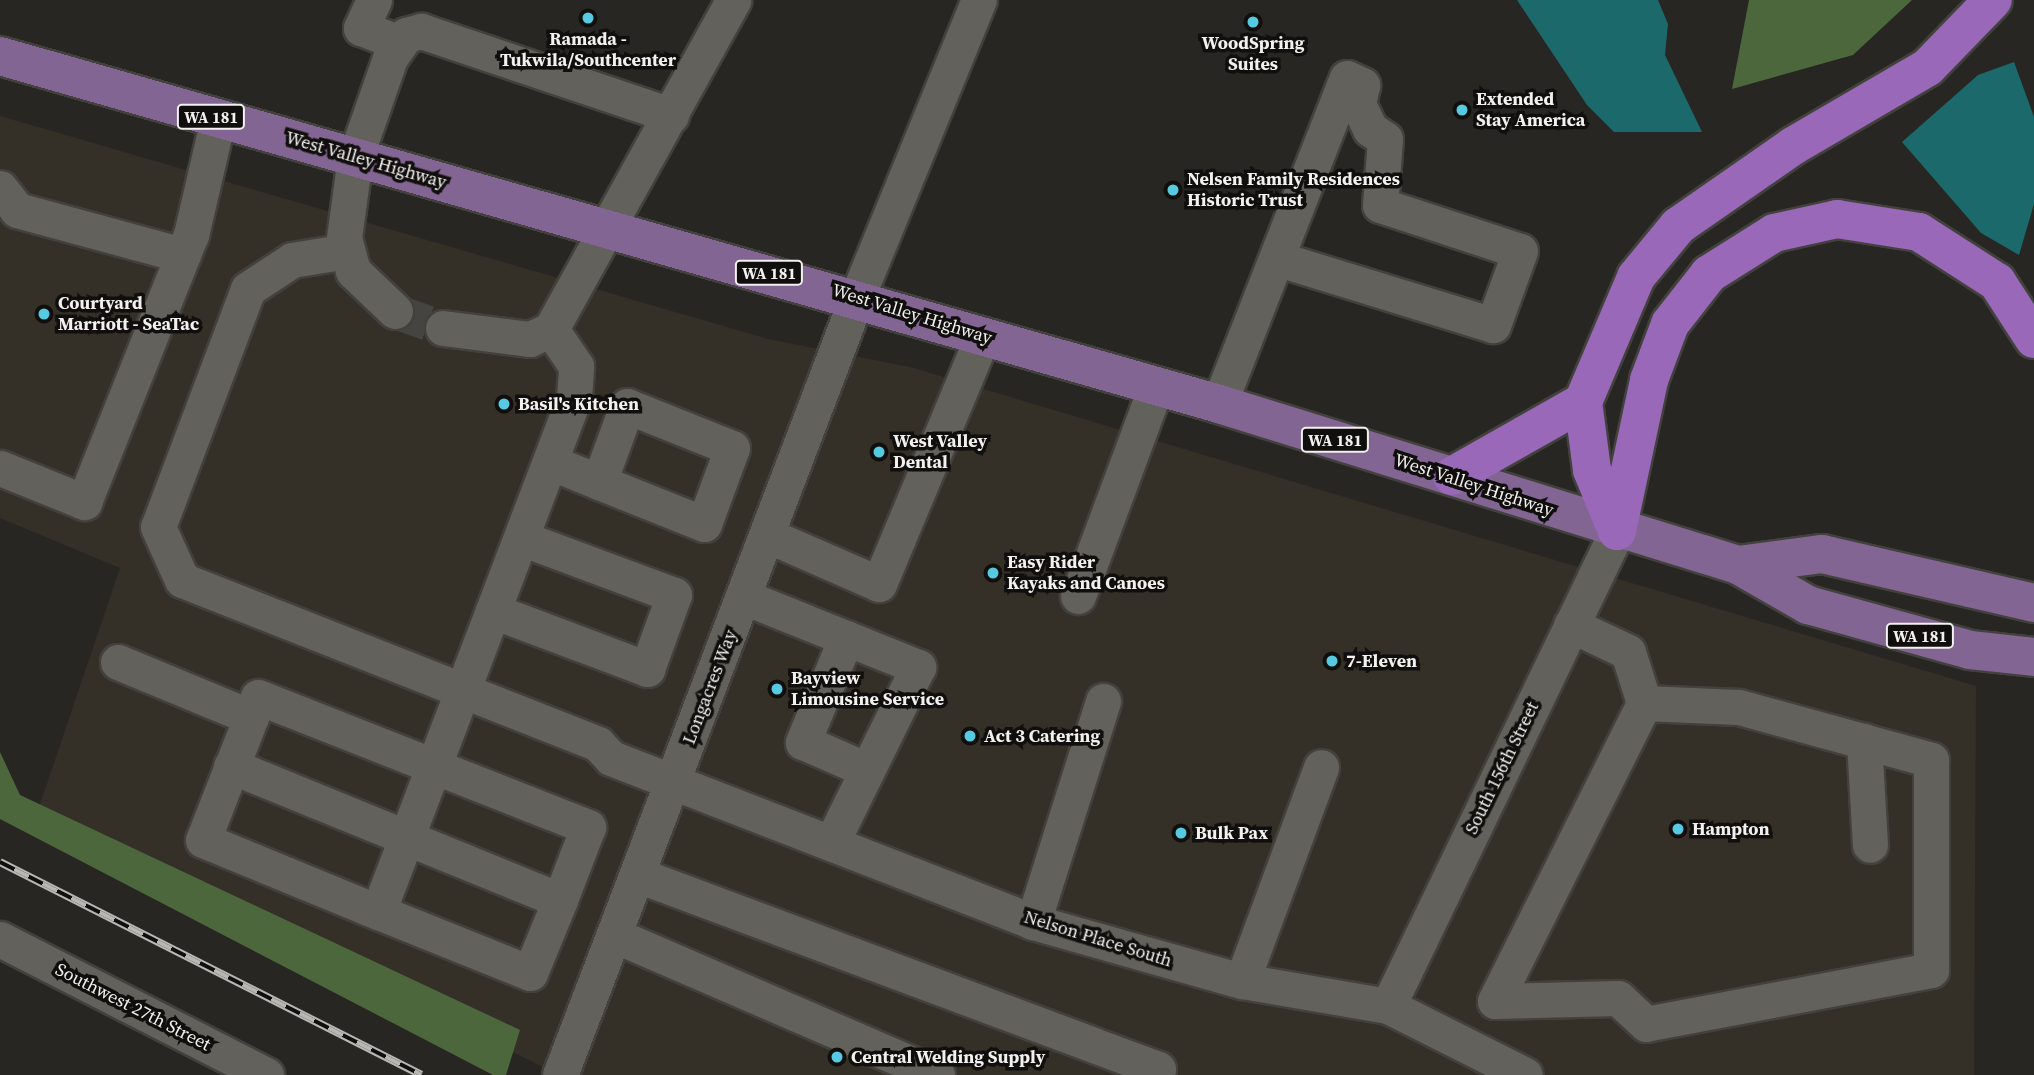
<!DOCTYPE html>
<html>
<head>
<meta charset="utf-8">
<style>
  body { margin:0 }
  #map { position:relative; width:2034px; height:1075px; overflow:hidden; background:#272622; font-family:"Source Serif 4",serif }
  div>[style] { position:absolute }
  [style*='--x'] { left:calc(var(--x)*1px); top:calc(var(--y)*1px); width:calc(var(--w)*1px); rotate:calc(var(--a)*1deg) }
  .built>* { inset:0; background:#343027 }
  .forest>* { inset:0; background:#4d673d }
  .water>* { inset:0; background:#1c696b }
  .minor-tunnel>* { height:35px; margin-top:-17.5px; transform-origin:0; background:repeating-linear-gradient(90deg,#464441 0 35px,transparent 0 53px) }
  .roads { filter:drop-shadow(2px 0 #42413d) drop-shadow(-2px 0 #42413d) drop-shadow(0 2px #42413d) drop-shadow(0 -2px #42413d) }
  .minor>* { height:35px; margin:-17.5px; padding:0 17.5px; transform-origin:17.5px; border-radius:17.5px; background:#63615c }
  .major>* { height:38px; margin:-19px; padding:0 19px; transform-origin:19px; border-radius:19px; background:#836593 }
  .highway>* { height:38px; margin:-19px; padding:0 19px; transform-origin:19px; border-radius:19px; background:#9968b8 }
  .rail>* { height:8px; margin-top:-4px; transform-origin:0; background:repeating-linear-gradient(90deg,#100f0d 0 16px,#b8b7b4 0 32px); box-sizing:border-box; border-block:2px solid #b8b7b4 }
  .dots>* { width:19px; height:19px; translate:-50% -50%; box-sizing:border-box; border:4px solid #100f0d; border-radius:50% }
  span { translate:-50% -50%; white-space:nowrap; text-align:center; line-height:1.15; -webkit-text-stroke:7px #100f0d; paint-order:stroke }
  .shield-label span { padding:2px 5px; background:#100f0d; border:2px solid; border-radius:5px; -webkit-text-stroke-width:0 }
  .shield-label { font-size:16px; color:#f3f1ef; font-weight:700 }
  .poi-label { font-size:18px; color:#f3f1ef; font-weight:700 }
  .left { translate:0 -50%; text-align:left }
  .street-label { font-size:18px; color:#f3f1ef }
</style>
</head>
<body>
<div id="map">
  <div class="built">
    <div style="clip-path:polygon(0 116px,768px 339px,910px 367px,1976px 686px,1974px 1075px,559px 1075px,36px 816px,120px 568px,0 518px)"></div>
  </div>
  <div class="forest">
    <div style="clip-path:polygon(1749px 0,1912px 0,1853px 55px,1732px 89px)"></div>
    <div style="clip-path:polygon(0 752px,20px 795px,520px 1030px,506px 1075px,493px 1075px,0 819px)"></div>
  </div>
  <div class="water">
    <div style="clip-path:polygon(1517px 0,1658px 0,1668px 24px,1665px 55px,1702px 132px,1614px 132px,1587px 105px)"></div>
    <div style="clip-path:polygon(2014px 62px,2034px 117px,2034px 204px,2019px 255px,1981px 233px,1902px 142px,1978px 75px)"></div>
  </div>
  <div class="minor-tunnel">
    <div style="--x:395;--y:311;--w:51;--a:19.5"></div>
  </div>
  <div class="roads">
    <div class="minor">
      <div style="--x:374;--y:0;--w:31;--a:115"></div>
      <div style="--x:361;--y:28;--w:40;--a:21"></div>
      <div style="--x:0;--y:188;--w:28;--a:52"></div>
      <div style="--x:17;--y:210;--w:172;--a:15.2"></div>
      <div style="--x:347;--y:251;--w:56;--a:170.7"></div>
      <div style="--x:292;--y:260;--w:53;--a:146.6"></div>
      <div style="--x:248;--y:289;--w:254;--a:110.7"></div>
      <div style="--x:158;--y:527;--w:58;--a:65.6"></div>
      <div style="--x:182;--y:580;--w:447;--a:21.5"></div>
      <div style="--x:598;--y:744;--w:19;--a:47"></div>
      <div style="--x:611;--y:758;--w:453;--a:21.2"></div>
      <div style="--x:1033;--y:922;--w:217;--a:15.8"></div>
      <div style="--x:1242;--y:981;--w:148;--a:9.7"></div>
      <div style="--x:1388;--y:1006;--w:153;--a:26.7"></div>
      <div style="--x:395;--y:311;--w:58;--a:-136.4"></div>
      <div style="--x:353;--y:271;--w:34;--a:-105"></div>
      <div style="--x:344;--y:238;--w:81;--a:-82.2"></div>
      <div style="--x:355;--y:158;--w:106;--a:-70.7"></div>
      <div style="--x:390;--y:58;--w:28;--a:-55"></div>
      <div style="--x:406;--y:35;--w:16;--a:-15"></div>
      <div style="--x:421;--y:31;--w:264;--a:18.6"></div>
      <div style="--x:443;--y:328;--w:88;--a:7.2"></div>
      <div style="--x:530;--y:339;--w:23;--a:-25"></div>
      <div style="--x:551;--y:329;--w:376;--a:-61"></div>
      <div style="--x:1219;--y:404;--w:350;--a:-68.6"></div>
      <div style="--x:1347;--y:78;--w:17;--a:25"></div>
      <div style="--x:1362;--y:85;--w:19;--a:102"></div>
      <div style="--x:1358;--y:104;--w:28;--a:64"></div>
      <div style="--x:1370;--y:129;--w:18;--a:34"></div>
      <div style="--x:1385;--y:139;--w:66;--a:94.3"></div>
      <div style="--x:1380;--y:205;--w:147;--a:18.2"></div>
      <div style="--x:1520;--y:251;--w:79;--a:110"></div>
      <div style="--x:1493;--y:325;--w:224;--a:-162.9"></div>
      <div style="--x:550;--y:462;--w:53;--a:22.2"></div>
      <div style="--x:599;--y:482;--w:113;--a:21.8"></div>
      <div style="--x:704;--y:524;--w:81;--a:-69.8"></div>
      <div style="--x:732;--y:448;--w:113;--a:-158.2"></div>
      <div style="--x:627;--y:406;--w:81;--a:110.2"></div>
      <div style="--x:0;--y:468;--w:91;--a:22"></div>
      <div style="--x:84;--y:502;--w:288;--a:-68.2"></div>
      <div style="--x:191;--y:235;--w:119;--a:-76.9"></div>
      <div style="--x:767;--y:535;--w:122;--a:23.6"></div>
      <div style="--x:879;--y:584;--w:270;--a:-67.3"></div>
      <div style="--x:1078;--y:596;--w:224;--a:-69.6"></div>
      <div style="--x:744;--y:597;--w:188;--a:21.9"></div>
      <div style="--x:918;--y:667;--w:195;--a:116.2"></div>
      <div style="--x:493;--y:611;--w:165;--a:20.6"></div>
      <div style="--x:647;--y:669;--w:79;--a:-70"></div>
      <div style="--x:674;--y:595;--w:163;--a:-159.6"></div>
      <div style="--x:1571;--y:625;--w:63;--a:25.3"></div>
      <div style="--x:1628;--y:652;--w:53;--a:72.6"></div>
      <div style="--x:1644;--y:703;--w:95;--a:2.4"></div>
      <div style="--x:1739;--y:707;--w:199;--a:15.4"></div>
      <div style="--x:1931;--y:760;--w:210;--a:90"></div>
      <div style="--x:1931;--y:970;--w:290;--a:169.3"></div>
      <div style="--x:1646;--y:1024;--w:38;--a:-137"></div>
      <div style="--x:1618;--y:998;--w:123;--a:178.6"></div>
      <div style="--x:1495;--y:1001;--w:333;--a:-63.4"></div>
      <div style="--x:846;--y:638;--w:113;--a:112.5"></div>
      <div style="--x:803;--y:742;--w:70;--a:23.6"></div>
      <div style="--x:118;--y:662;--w:144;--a:22.5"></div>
      <div style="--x:251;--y:717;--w:132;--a:111.3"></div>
      <div style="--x:203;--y:840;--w:189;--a:22.4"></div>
      <div style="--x:378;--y:912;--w:550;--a:-69.13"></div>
      <div style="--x:574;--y:398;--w:32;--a:-86"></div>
      <div style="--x:576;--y:366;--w:45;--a:-124"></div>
      <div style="--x:251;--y:717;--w:21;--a:-71"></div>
      <div style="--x:258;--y:697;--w:355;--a:21.5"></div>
      <div style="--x:588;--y:827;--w:78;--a:111"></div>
      <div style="--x:1864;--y:741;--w:104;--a:86.7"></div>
      <div style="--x:231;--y:766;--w:355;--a:22.2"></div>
      <div style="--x:560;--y:900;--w:79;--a:112.3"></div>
      <div style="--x:530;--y:973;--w:164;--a:-158.1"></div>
      <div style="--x:638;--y:875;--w:555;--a:20.46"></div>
      <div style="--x:1158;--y:1069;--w:7;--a:117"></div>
      <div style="--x:1033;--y:922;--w:232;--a:-72.4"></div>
      <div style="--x:614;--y:935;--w:352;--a:23.4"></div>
      <div style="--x:0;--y:939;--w:299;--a:27.1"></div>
      <div style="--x:1242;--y:981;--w:228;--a:-69.7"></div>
      <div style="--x:1388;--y:1006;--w:527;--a:-64.26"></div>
      <div style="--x:560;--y:1075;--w:833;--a:-69.11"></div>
      <div style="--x:857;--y:297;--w:321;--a:-67.7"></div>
    </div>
    <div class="major">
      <div style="--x:0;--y:56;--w:1268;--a:15.93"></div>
      <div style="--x:1219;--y:404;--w:543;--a:17.23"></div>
      <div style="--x:1738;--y:565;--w:81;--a:29.7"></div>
      <div style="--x:1808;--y:605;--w:168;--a:15.5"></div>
      <div style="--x:1970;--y:650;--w:64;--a:6.2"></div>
      <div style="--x:1738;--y:565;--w:85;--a:-7.5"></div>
      <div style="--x:1822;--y:554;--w:218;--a:13"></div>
    </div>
    <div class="highway">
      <div style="--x:1452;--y:476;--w:150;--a:-29.5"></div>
      <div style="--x:1617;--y:531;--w:66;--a:-112.3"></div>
      <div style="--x:1592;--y:470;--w:69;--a:-97.5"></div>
      <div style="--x:1583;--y:402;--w:136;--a:-67"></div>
      <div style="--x:1636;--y:277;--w:66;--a:-50.5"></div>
      <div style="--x:1678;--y:226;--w:140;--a:-34.8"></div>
      <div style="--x:1793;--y:146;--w:156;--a:-30.3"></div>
      <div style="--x:1928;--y:67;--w:93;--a:-45.9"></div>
      <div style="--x:1617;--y:531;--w:154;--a:-78"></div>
      <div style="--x:1649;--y:380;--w:60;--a:-69.4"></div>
      <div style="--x:1670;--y:324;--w:63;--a:-52"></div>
      <div style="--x:1709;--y:274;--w:77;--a:-32.2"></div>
      <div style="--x:1774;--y:233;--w:65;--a:-12.5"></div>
      <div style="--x:1837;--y:219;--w:83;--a:9"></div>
      <div style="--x:1919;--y:232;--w:93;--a:32.7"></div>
      <div style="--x:1997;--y:282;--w:68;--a:57"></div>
    </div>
  </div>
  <div class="rail">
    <div style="--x:0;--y:862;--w:472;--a:26.8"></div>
  </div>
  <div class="dots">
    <div style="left:588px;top:18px;background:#55cae0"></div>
    <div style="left:1253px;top:22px;background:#55cae0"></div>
    <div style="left:1462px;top:110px;background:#55cae0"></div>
    <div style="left:1173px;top:190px;background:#55cae0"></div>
    <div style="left:44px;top:314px;background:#55cae0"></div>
    <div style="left:504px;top:404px;background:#55cae0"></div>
    <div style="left:879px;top:452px;background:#55cae0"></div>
    <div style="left:993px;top:573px;background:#55cae0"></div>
    <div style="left:1332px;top:661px;background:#55cae0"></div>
    <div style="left:777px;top:689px;background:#55cae0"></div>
    <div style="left:970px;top:736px;background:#55cae0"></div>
    <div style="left:1678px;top:829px;background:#55cae0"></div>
    <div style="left:1181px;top:833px;background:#55cae0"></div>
    <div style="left:837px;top:1057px;background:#55cae0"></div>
  </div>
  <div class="shield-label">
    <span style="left:211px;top:117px">WA 181</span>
    <span style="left:769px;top:273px">WA 181</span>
    <span style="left:1335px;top:440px">WA 181</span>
    <span style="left:1920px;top:636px">WA 181</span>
  </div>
  <div class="poi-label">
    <span style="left:588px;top:50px">Ramada -<br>Tukwila/Southcenter</span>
    <span style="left:1253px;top:54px">WoodSpring<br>Suites</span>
    <span class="left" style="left:1476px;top:110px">Extended<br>Stay America</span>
    <span class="left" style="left:1187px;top:190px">Nelsen Family Residences<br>Historic Trust</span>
    <span class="left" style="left:58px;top:314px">Courtyard<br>Marriott - SeaTac</span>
    <span class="left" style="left:518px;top:404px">Basil's Kitchen</span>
    <span class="left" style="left:893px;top:452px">West Valley<br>Dental</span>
    <span class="left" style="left:1007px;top:573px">Easy Rider<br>Kayaks and Canoes</span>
    <span class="left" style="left:1346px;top:661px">7-Eleven</span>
    <span class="left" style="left:791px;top:689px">Bayview<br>Limousine Service</span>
    <span class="left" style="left:984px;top:736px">Act 3 Catering</span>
    <span class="left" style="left:1692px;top:829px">Hampton</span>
    <span class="left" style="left:1195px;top:833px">Bulk Pax</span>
    <span class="left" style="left:851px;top:1057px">Central Welding Supply</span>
  </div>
  <div class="street-label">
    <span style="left:366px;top:160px;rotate:16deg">West Valley Highway</span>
    <span style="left:912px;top:314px;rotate:17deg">West Valley Highway</span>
    <span style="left:1474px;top:485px;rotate:18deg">West Valley Highway</span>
    <span style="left:710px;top:687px;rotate:-69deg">Longacres Way</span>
    <span style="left:1502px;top:768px;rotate:-64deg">South 156th Street</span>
    <span style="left:1098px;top:939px;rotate:17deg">Nelson Place South</span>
    <span style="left:133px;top:1007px;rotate:27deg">Southwest 27th Street</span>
  </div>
</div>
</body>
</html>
